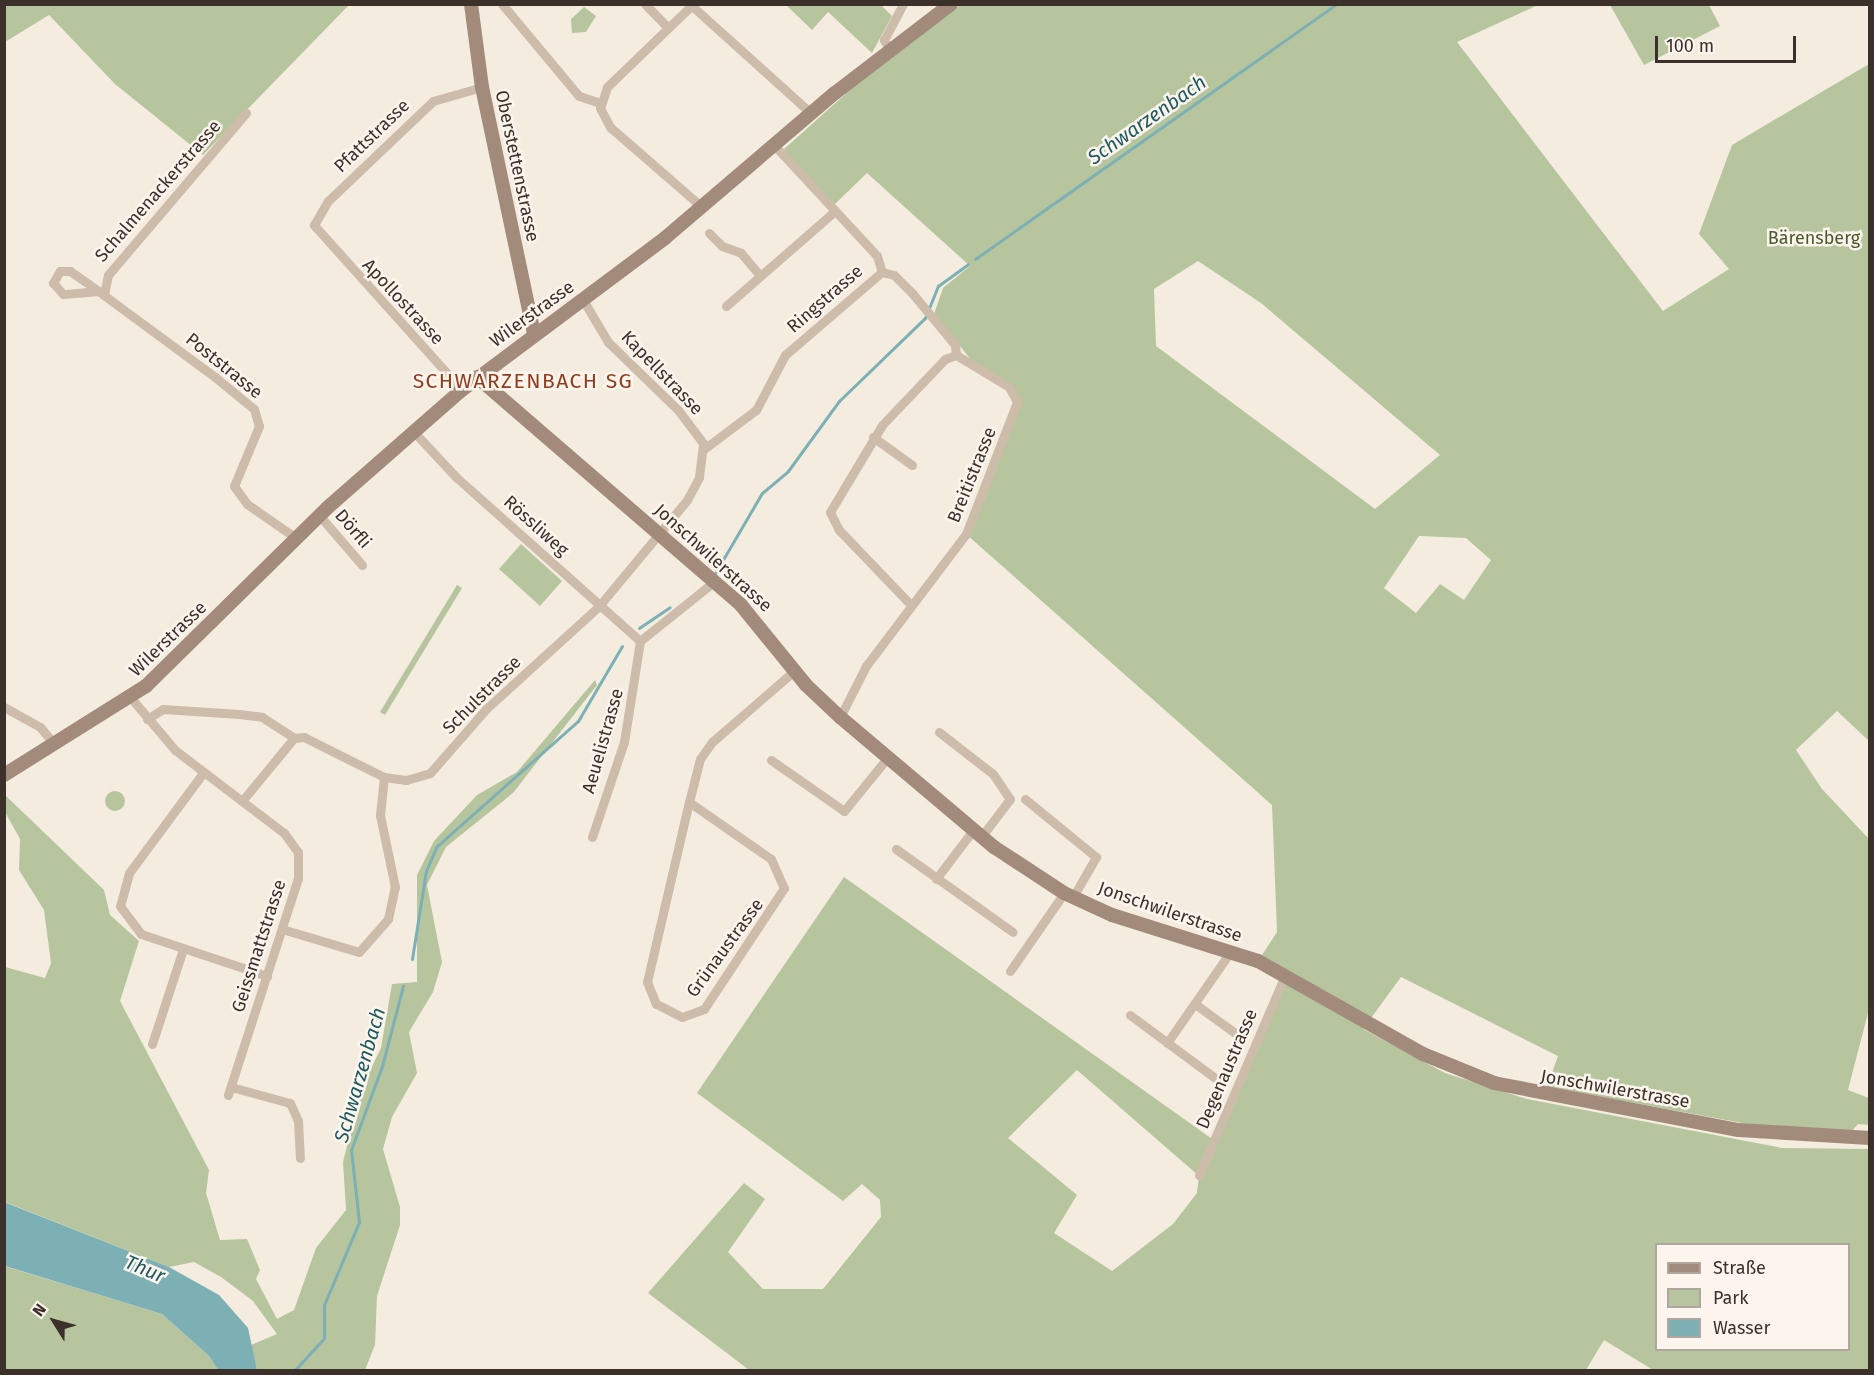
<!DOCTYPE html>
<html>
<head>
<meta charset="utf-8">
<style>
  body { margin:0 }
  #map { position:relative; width:1874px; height:1375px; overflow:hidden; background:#f5ece0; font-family:"Fira Sans",sans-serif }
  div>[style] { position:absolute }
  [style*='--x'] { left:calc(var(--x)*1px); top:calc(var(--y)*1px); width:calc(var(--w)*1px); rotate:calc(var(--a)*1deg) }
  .green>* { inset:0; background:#b7c59e }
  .round { border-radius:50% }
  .water>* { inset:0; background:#7db0b4 }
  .stream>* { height:3px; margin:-1.5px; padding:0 1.5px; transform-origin:1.5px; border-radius:1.5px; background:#7db0b4 }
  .street>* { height:9px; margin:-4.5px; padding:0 4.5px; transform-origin:4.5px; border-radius:4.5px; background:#cebcab }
  .secondary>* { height:14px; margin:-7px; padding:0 7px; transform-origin:7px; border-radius:7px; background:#a28b7b }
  span { translate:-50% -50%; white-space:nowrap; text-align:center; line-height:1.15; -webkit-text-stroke:5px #fbf5ed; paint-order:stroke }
  .street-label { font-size:18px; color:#3b302a }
  .park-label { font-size:18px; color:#495b2c }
  .water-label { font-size:20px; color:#1d5960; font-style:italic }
  .quarter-label { font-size:21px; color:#8f3d1e; letter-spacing:1.5px }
  .frame { position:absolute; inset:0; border:6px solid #3b302a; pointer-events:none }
  .legend { position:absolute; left:1655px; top:1243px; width:195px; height:108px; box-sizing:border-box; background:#fbf5ed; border:2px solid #aea69f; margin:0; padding:8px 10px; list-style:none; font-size:18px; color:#3b302a }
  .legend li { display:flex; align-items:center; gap:12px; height:30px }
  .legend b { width:30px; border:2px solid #aea69f }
  .north { position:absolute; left:24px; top:1291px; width:60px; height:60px; -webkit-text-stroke:4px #fbf5ed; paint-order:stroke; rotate:307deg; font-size:16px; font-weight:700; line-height:24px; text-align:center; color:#3b302a }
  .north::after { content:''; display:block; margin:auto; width:21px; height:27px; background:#3b302a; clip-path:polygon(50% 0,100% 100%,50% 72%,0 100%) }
  .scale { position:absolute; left:1655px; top:36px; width:141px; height:27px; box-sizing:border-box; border:3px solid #3b302a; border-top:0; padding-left:8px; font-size:18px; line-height:21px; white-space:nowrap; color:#3b302a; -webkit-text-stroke:4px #fbf5ed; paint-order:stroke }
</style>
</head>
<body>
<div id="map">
  <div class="green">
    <div style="clip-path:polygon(5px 5px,349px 5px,203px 155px,115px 84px,49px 15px,5px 42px)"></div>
    <div style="clip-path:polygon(786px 5px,881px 5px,892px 16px,872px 53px,828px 12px,812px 30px)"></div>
    <div style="clip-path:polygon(evenodd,960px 5px,1538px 5px,1457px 42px,1663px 311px,1729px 269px,1699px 234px,1732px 145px,1869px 64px,1869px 741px,1837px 711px,1796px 750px,1822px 789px,1869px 839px,1869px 1009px,1848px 1090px,1869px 1098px,1869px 1125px,1858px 1124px,1851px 1132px,1748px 1124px,1547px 1087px,1558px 1056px,1401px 977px,1363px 1029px,1445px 1073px,1527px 1099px,1782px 1148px,1869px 1149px,1869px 1370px,1653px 1370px,1604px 1340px,1586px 1370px,749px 1370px,648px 1293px,744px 1183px,765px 1199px,728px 1252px,763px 1289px,823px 1289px,881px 1217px,880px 1200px,862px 1184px,843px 1201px,697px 1093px,844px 877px,1215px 1141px,1282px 982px,1258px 961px,1277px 932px,1272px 805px,966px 534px,1016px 397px,980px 371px,934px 314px,943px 288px,970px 266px,867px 173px,834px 205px,783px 150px,870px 72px,960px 5px,1198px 261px,1261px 303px,1440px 455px,1375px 509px,1156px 346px,1154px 289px,1198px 261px,960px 5px,1419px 536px,1466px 538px,1491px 560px,1464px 600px,1440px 584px,1416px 613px,1384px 588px,1419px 536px,960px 5px,1077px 1070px,1199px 1176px,1197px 1193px,1173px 1224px,1112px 1271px,1054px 1233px,1077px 1195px,1008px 1138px,1077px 1070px,960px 5px,1656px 1244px,1848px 1244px,1848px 1350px,1656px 1350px,1656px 1244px)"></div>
    <div style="clip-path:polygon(1610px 5px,1709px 5px,1720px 26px,1644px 65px)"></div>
    <div style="clip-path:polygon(584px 7px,596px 16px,586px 32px,572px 33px,571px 19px)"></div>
    <div style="clip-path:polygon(521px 544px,562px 581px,540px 606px,499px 569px)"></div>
    <div style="clip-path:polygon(457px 585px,462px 588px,385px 715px,380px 712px)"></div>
    <div style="clip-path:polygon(595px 680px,597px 685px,513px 793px,446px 847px,427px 885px,442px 962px,433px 992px,409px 1032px,417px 1073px,392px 1117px,383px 1149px,400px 1207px,400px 1225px,377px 1296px,375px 1345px,365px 1370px,257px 1370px,251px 1345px,277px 1334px,253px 1301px,221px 1277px,194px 1262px,169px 1267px,5px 1202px,5px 967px,45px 978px,51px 963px,44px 910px,19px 870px,20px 839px,5px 812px,4px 794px,104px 890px,110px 915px,139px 941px,120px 1001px,209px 1170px,206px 1193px,220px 1240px,247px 1239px,260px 1270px,256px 1279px,277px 1319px,294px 1310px,316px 1248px,346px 1210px,343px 1162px,361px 1089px,381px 1048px,392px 984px,417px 982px,417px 875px,434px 841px,477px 795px,517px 772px)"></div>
    <div class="round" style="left:105px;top:791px;width:20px;height:20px"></div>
    <div style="clip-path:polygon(4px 1266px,162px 1314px,209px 1356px,218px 1370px,5px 1370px)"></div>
  </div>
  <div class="water">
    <div style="clip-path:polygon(4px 1202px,169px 1267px,219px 1295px,248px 1328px,257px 1370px,218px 1370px,209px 1356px,162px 1314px,5px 1266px)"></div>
  </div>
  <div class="stream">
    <div style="--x:975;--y:259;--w:443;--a:-35.2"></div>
    <div style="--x:714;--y:575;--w:95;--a:-59.7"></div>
    <div style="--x:762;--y:493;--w:34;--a:-40"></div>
    <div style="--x:788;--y:471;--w:87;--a:-53.9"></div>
    <div style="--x:839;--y:401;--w:120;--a:-44"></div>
    <div style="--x:925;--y:318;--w:35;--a:-68"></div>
    <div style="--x:938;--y:286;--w:37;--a:-36"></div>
    <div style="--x:639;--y:628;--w:37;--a:-34"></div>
    <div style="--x:412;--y:959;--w:89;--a:-81"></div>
    <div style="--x:426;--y:871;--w:26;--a:-67"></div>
    <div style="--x:436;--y:847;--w:190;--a:-41.6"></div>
    <div style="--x:578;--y:721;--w:87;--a:-59.6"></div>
    <div style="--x:295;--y:1370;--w:43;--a:-47.8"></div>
    <div style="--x:324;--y:1338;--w:33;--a:-90"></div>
    <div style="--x:324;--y:1305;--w:90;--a:-67.1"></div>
    <div style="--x:359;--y:1222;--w:72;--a:-96.3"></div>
    <div style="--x:351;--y:1150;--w:90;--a:-69.7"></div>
    <div style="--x:382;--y:1066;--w:83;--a:-75.3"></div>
  </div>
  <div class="street">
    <div style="--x:502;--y:4;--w:120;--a:50.1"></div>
    <div style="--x:579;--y:96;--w:23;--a:18"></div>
    <div style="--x:645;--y:4;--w:33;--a:46"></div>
    <div style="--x:693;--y:4;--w:120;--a:136"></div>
    <div style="--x:607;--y:87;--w:22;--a:108"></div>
    <div style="--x:600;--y:108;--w:21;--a:62"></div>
    <div style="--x:610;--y:127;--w:122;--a:41"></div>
    <div style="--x:692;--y:6;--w:160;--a:42"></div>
    <div style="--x:890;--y:50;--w:12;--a:-121"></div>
    <div style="--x:884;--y:40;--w:41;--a:-62.2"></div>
    <div style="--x:774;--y:145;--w:151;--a:47.1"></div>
    <div style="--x:877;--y:256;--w:17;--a:73"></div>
    <div style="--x:709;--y:233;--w:18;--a:45"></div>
    <div style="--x:722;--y:246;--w:20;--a:20"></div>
    <div style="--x:741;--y:253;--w:30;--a:50"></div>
    <div style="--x:99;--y:291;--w:36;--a:175"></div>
    <div style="--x:63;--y:294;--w:15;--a:-132"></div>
    <div style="--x:53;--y:283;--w:14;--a:-60"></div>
    <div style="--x:60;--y:271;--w:10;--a:0"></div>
    <div style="--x:70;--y:271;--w:19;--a:35"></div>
    <div style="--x:86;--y:282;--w:160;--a:36.4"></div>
    <div style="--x:215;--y:377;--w:50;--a:39.4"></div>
    <div style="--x:254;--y:409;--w:18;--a:74"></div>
    <div style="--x:259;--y:426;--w:65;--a:112.6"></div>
    <div style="--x:234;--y:486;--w:22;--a:54"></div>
    <div style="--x:247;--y:504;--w:60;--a:34.8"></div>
    <div style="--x:104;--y:295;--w:20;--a:-79"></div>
    <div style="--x:108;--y:275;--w:213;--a:-49.6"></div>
    <div style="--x:726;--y:306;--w:145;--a:-41.1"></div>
    <div style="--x:462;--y:390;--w:222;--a:-131.9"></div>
    <div style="--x:314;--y:225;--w:28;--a:-60"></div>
    <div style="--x:328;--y:201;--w:145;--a:-43.6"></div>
    <div style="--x:433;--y:101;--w:51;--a:-15.9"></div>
    <div style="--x:414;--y:432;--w:62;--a:47"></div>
    <div style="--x:456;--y:477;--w:246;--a:41.7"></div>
    <div style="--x:873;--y:437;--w:48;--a:35.7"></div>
    <div style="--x:704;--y:449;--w:65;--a:-36.9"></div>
    <div style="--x:756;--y:410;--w:62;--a:-62.2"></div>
    <div style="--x:785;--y:355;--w:128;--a:-40.6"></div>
    <div style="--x:319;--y:515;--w:66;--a:49.3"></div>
    <div style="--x:910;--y:604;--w:103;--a:-133.8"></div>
    <div style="--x:839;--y:530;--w:20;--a:-117"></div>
    <div style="--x:830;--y:512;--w:101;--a:-59.1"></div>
    <div style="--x:882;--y:425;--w:91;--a:-46.3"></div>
    <div style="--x:945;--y:359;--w:12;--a:-20"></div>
    <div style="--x:131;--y:698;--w:68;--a:49.8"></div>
    <div style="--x:175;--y:750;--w:137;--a:37.3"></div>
    <div style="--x:284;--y:833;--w:24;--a:54"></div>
    <div style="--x:298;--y:852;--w:26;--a:90"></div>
    <div style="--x:298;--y:878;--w:228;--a:107.9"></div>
    <div style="--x:4;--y:707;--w:41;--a:29.1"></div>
    <div style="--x:40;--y:727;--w:23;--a:50"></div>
    <div style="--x:840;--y:717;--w:57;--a:-63"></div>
    <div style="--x:866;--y:666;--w:166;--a:-52.9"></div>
    <div style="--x:966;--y:534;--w:142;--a:-68.9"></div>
    <div style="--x:1017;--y:402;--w:17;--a:-118"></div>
    <div style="--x:1009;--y:387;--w:62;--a:-148.9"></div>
    <div style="--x:956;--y:355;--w:10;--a:-96"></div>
    <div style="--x:955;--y:345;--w:66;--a:-129.5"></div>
    <div style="--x:913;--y:294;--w:27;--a:-135"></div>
    <div style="--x:894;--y:275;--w:12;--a:-166"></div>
    <div style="--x:147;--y:719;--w:19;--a:-32"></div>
    <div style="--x:163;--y:709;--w:76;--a:3.8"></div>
    <div style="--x:239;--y:714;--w:23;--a:7"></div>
    <div style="--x:262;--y:717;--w:38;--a:33"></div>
    <div style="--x:939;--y:732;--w:68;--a:37.9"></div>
    <div style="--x:993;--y:774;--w:30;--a:56"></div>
    <div style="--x:1010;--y:799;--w:48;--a:127.3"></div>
    <div style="--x:294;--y:738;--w:10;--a:-6"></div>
    <div style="--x:304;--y:737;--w:89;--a:26.6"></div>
    <div style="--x:384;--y:777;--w:22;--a:8"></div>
    <div style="--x:406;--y:780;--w:25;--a:-16"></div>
    <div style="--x:430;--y:773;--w:85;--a:-48.8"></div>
    <div style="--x:486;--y:709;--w:153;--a:-42.3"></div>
    <div style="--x:599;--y:606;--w:138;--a:-50.3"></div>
    <div style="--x:687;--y:500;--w:26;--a:-62"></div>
    <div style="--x:699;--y:477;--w:34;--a:-83"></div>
    <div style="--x:703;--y:443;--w:41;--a:-127.1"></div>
    <div style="--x:678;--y:410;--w:98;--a:-135.8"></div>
    <div style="--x:608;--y:342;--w:51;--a:-120.6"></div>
    <div style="--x:771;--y:760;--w:89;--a:34.9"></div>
    <div style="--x:844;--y:811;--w:70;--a:-50.8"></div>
    <div style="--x:203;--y:773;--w:124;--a:126.5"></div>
    <div style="--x:129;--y:873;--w:34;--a:105"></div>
    <div style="--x:120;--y:906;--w:35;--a:53"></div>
    <div style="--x:141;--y:934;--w:133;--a:18.4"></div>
    <div style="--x:1025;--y:799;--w:92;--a:39.2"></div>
    <div style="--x:1096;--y:857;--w:46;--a:119.9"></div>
    <div style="--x:242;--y:801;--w:82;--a:-50.5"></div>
    <div style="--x:689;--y:802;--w:100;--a:34.8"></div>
    <div style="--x:771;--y:859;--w:32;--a:66"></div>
    <div style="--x:784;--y:888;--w:145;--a:123.5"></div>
    <div style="--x:704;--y:1009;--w:23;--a:160"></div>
    <div style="--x:682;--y:1017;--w:29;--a:-153"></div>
    <div style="--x:656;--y:1004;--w:24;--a:-112"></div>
    <div style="--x:647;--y:982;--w:185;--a:-76.9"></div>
    <div style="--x:689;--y:802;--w:44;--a:-75.7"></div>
    <div style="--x:700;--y:759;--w:21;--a:-55"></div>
    <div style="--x:712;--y:742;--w:110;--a:-40.9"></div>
    <div style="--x:592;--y:837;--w:100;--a:-71.4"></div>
    <div style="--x:624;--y:742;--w:102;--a:-81"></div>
    <div style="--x:640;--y:641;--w:96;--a:-38.7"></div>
    <div style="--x:896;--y:849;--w:143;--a:35.4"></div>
    <div style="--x:936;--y:879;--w:61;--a:-52.9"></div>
    <div style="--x:282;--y:929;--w:80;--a:16.6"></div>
    <div style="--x:359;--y:952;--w:44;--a:-48.7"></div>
    <div style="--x:388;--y:919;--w:33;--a:-78"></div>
    <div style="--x:395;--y:887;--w:74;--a:-101.8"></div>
    <div style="--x:380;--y:815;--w:38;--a:-84"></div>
    <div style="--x:1010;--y:971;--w:95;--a:-55.3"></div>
    <div style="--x:1195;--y:1004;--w:58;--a:35.9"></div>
    <div style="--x:1130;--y:1015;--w:109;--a:36.5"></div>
    <div style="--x:1167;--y:1043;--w:112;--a:-55.2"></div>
    <div style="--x:152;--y:1044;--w:100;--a:-71.9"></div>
    <div style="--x:231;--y:1087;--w:61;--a:15.2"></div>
    <div style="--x:290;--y:1103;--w:20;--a:66"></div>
    <div style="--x:298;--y:1121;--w:37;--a:87"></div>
    <div style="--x:1199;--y:1175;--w:218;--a:-66.7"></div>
  </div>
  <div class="secondary">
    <div style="--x:471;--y:4;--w:84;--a:82.5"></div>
    <div style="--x:482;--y:87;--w:251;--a:78.1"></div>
    <div style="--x:477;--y:377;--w:349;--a:40.8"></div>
    <div style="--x:741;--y:605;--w:103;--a:50.9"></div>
    <div style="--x:806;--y:685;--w:47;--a:43.3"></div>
    <div style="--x:840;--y:717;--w:202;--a:40.2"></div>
    <div style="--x:994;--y:847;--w:84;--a:33.3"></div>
    <div style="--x:1064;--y:893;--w:53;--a:24.6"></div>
    <div style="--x:1112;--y:915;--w:153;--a:17.5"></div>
    <div style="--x:1258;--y:961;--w:189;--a:29.4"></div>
    <div style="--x:1423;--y:1054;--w:77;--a:22.2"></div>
    <div style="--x:1494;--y:1083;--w:249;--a:10.9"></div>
    <div style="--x:1739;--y:1130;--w:131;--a:3.5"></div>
    <div style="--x:4;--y:775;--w:168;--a:-32.1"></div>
    <div style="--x:146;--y:686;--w:254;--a:-44.5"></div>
    <div style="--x:327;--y:508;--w:179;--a:-41.2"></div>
    <div style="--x:462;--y:390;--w:254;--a:-36.8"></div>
    <div style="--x:665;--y:238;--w:223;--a:-40.5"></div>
    <div style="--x:835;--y:93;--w:146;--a:-37.5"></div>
  </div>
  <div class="street-label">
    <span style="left:372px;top:136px;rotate:-44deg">Pfattstrasse</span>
    <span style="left:517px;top:166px;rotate:78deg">Oberstettenstrasse</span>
    <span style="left:158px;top:191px;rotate:-49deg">Schalmenackerstrasse</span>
    <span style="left:825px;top:299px;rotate:-41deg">Ringstrasse</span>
    <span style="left:403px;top:302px;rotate:47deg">Apollostrasse</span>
    <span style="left:532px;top:314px;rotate:-36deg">Wilerstrasse</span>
    <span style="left:224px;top:366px;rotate:39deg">Poststrasse</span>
    <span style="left:662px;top:373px;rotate:46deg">Kapellstrasse</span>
    <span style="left:972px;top:475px;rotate:-68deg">Breitistrasse</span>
    <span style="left:536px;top:526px;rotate:42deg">Rössliweg</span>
    <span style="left:353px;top:529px;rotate:49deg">Dörfli</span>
    <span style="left:713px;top:558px;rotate:42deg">Jonschwilerstrasse</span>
    <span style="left:168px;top:639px;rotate:-44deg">Wilerstrasse</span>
    <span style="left:482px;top:695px;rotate:-45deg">Schulstrasse</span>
    <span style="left:603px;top:741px;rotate:-74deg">Aeuelistrasse</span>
    <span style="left:1170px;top:912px;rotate:19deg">Jonschwilerstrasse</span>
    <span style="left:259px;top:946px;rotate:-72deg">Geissmattstrasse</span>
    <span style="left:725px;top:948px;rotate:-54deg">Grünaustrasse</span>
    <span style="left:1227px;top:1069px;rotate:-67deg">Degenaustrasse</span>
    <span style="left:1615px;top:1089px;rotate:10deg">Jonschwilerstrasse</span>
  </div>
  <div class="park-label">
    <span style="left:1814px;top:238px">Bärensberg</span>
  </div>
  <div class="water-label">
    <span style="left:1147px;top:120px;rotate:-35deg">Schwarzenbach</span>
    <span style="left:360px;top:1075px;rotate:-74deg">Schwarzenbach</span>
    <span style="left:145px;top:1269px;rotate:23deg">Thur</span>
  </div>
  <div class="quarter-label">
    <span style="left:523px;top:381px">SCHWARZENBACH SG</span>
  </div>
  <div class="frame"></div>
  <ul class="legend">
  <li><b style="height:8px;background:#a28b7b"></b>Straße</li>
  <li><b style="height:16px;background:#b7c59e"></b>Park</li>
  <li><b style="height:16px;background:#7db0b4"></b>Wasser</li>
  </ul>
  <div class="north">N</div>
  <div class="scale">100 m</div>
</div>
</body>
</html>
